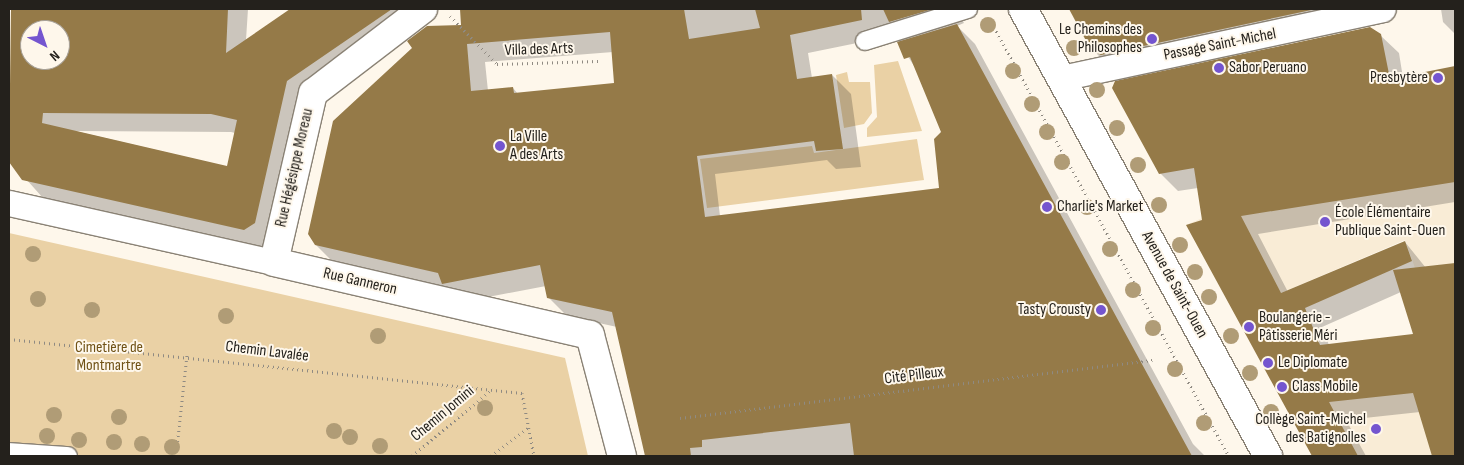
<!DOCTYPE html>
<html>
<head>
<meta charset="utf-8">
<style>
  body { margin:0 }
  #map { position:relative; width:1464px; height:465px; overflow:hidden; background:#fef7eb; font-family:"Sofia Sans Condensed",sans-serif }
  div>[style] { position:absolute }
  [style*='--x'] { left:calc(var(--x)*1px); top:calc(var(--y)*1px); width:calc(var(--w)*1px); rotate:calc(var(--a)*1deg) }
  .built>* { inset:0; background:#f9ecd6 }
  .green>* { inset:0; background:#ead1a5 }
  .shadow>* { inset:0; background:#0003 }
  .building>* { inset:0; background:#957a48 }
  .path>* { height:3px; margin-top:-1.5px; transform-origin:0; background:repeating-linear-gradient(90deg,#8f8a82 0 1px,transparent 0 5px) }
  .roads { filter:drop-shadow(1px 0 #8a8275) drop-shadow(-1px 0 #8a8275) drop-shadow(0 1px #8a8275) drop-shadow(0 -1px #8a8275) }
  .service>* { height:18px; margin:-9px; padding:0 9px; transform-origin:9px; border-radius:9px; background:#fff }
  .pedestrian>* { height:25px; margin:-12.5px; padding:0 12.5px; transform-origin:12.5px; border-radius:12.5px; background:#fff }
  .minor>* { height:28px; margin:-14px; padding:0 14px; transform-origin:14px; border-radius:14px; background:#fff }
  .primary>* { height:28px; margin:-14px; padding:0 14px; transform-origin:14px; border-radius:14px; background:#fff }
  .trees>* { width:16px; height:16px; margin:-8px; border-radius:50%; background:#b09c76 }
  .dots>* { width:14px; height:14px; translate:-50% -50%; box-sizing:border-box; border:2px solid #fef7eb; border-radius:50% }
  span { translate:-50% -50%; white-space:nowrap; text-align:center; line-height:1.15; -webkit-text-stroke:4px #fef7eb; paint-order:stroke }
  .poi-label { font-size:16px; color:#24211c }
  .right { translate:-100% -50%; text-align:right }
  .left { translate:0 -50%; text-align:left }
  .street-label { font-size:16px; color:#24211c }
  .park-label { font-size:16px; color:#705216 }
  .frame { position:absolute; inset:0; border:10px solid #24211c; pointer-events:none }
  .north { position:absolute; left:20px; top:20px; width:50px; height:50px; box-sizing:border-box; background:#fef7eb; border:1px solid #a7a198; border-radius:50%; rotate:139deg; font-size:14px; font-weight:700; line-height:20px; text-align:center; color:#24211c }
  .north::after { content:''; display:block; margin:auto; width:18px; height:22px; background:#7455cf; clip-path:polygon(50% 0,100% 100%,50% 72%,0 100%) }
</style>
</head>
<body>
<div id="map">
  <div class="built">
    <div style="clip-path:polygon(1455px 125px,1455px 263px,1415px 268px,1405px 240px,1281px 293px,1186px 225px,1393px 136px)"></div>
    <div style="clip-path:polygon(1443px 360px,1455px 401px,1455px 456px,1312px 456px,1270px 378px)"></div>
  </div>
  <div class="green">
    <div style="clip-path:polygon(898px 61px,922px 131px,867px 137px,867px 128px,877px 117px,874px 65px)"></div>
    <div style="clip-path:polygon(847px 72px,849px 82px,870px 82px,872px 113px,864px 124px,844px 128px,836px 75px)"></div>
    <div style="clip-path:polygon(917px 139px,924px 180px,707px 208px,700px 159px,812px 146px,814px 153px)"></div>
    <div style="clip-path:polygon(9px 233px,565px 358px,588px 456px,9px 456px)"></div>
  </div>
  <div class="shadow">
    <div style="clip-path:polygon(evenodd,12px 9px,248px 9px,246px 40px,292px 9px,429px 9px,306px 99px,274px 241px,263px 248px,43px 198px,9px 160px,12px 9px,30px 30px,60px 30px,60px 60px,30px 60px,30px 30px,12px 9px,75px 131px,231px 132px,235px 133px,228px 167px,75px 131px)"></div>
    <div style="clip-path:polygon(evenodd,461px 9px,956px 9px,964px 23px,957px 26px,975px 44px,1193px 444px,1205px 456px,646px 456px,617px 327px,567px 316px,548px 297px,546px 286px,462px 302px,335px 264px,316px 245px,462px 26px,461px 9px,898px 41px,916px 69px,942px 132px,940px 189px,720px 216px,715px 174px,827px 160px,836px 169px,861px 167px,851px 94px,832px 75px,812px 78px,808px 53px,862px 42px,898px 41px,461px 9px,613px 52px,616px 84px,518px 94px,513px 88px,488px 91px,485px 62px,613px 52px)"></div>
    <div style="clip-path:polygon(1070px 9px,1387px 9px,1111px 68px,1092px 49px)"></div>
    <div style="clip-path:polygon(1441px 9px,1455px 9px,1455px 34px,1443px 22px)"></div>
    <div style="clip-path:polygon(evenodd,1380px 35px,1399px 53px,1403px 78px,1455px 69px,1455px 202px,1258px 234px,1288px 292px,1405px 242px,1426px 268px,1455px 264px,1455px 456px,1433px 456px,1420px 412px,1346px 420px,1366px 456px,1313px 456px,1188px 226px,1203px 221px,1198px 188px,1178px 191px,1160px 173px,1380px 35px,1401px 292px,1414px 335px,1329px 345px,1322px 327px,1401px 292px)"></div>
  </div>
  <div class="building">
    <div style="clip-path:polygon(evenodd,11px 9px,228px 9px,226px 53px,290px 9px,392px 9px,287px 81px,255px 223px,244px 230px,22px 180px,9px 162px,11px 9px,30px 30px,60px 30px,60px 60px,30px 60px,30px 30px,11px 9px,43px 113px,211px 114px,237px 120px,227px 166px,42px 123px,43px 113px)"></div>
    <div style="clip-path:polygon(evenodd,460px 9px,684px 9px,689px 39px,760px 28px,755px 9px,861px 9px,862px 20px,790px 35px,797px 79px,832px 74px,843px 149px,816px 151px,814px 141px,697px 156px,705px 217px,939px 188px,934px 139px,941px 132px,910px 57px,904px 59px,897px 42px,957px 24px,1192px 456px,854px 456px,850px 423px,702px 440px,702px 447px,690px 448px,691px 456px,645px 456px,612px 312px,547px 298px,540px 265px,442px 284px,438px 273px,315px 245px,308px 234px,333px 121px,412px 48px,407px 41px,427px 26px,461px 25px,460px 9px,610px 32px,614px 83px,514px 93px,513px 87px,471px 91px,467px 44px,610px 32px)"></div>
    <div style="clip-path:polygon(883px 9px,933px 9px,889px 22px)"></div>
    <div style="clip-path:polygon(1069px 9px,1316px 9px,1101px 55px,1091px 50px)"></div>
    <div style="clip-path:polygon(1370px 27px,1381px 34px,1390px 79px,1455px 66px,1455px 182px,1241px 216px,1281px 293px,1405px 241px,1412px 261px,1305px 308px,1320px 345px,1413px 334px,1393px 270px,1455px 263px,1455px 456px,1432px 456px,1413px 393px,1329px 402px,1358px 456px,1312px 456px,1186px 225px,1202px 220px,1194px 168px,1159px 174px,1112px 88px,1115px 81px)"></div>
  </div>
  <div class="path">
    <div style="--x:450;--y:16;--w:67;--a:45.6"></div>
    <div style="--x:497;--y:64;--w:101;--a:-1.7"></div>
    <div style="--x:989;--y:18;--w:499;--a:61.3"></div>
    <div style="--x:9;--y:339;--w:516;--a:6.01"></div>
    <div style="--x:522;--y:393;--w:64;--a:79.2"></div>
    <div style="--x:680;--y:418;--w:476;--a:-7"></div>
    <div style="--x:176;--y:456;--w:102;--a:-83.8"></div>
    <div style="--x:412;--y:456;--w:102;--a:-39.8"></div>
    <div style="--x:491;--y:456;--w:46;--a:-37.1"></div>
  </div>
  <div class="roads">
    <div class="service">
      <div style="--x:865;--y:41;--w:108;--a:-17.3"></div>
      <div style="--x:9;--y:452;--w:59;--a:3.9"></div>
    </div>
    <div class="pedestrian">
      <div style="--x:1061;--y:78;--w:329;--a:-12.1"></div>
      <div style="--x:9;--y:203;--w:271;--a:12.6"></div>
    </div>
    <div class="minor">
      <div style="--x:423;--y:9;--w:138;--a:142.6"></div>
      <div style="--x:313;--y:93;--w:173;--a:103"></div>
      <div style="--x:274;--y:262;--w:324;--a:13"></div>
      <div style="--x:590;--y:335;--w:125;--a:75.2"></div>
    </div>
    <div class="primary">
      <div style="--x:1023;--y:9;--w:510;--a:61.27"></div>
    </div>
  </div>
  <div class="trees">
    <div style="left:988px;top:25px"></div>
    <div style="left:1074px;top:48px"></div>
    <div style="left:1013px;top:71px"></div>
    <div style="left:1097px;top:90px"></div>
    <div style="left:1032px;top:104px"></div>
    <div style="left:1117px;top:128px"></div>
    <div style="left:1047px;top:132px"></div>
    <div style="left:1062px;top:162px"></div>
    <div style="left:1138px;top:165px"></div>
    <div style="left:1159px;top:205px"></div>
    <div style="left:1087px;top:207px"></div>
    <div style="left:1180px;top:245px"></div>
    <div style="left:1110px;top:249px"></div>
    <div style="left:33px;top:254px"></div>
    <div style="left:1195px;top:272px"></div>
    <div style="left:1133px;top:290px"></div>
    <div style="left:1209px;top:297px"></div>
    <div style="left:38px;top:299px"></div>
    <div style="left:92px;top:310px"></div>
    <div style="left:226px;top:316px"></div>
    <div style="left:1153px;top:328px"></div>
    <div style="left:378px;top:336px"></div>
    <div style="left:1231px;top:336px"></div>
    <div style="left:1175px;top:369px"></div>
    <div style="left:1250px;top:373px"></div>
    <div style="left:485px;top:408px"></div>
    <div style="left:1271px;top:412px"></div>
    <div style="left:54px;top:415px"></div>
    <div style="left:119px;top:417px"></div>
    <div style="left:1204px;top:423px"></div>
    <div style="left:334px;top:431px"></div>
    <div style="left:47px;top:436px"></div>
    <div style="left:350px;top:437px"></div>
    <div style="left:79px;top:440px"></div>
    <div style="left:114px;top:442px"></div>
    <div style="left:142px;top:444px"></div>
    <div style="left:380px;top:446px"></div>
    <div style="left:172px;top:447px"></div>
  </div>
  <div class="dots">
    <div style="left:1152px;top:39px;background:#7455cf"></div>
    <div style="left:1219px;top:68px;background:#7455cf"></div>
    <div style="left:1438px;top:78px;background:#7455cf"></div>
    <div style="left:500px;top:146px;background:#7455cf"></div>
    <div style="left:1047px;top:207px;background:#7455cf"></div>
    <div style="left:1325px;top:222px;background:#7455cf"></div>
    <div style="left:1101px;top:310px;background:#7455cf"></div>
    <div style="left:1249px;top:327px;background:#7455cf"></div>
    <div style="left:1268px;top:363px;background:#7455cf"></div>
    <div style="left:1282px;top:387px;background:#7455cf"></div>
    <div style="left:1376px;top:429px;background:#7455cf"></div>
  </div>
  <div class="poi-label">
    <span class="right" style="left:1142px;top:39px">Le Chemins des<br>Philosophes</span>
    <span class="left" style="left:1229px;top:68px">Sabor Peruano</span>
    <span class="right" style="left:1428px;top:78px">Presbytère</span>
    <span class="left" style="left:510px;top:146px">La Ville<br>A des Arts</span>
    <span class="left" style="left:1057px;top:207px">Charlie's Market</span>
    <span class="left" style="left:1335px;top:222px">École Élémentaire<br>Publique Saint-Ouen</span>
    <span class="right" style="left:1091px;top:310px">Tasty Crousty</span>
    <span class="left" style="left:1259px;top:327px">Boulangerie -<br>Pâtisserie Méri</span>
    <span class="left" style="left:1278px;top:363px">Le Diplomate</span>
    <span class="left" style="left:1292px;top:387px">Class Mobile</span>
    <span class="right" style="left:1366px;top:429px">Collège Saint-Michel<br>des Batignolles</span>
  </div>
  <div class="street-label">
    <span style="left:1220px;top:45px;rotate:-11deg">Passage Saint-Michel</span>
    <span style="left:539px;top:50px;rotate:-2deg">Villa des Arts</span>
    <span style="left:295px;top:168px;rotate:-77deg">Rue Hégésippe Moreau</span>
    <span style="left:360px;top:282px;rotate:13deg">Rue Ganneron</span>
    <span style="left:1174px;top:285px;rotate:61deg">Avenue de Saint-Ouen</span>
    <span style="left:267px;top:352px;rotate:7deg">Chemin Lavalée</span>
    <span style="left:914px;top:376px;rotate:-7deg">Cité Pilleux</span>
    <span style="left:443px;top:414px;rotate:-40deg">Chemin Jomini</span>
  </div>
  <div class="park-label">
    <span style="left:109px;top:357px">Cimetière de<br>Montmartre</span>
  </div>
  <div class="frame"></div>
  <div class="north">N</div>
</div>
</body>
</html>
